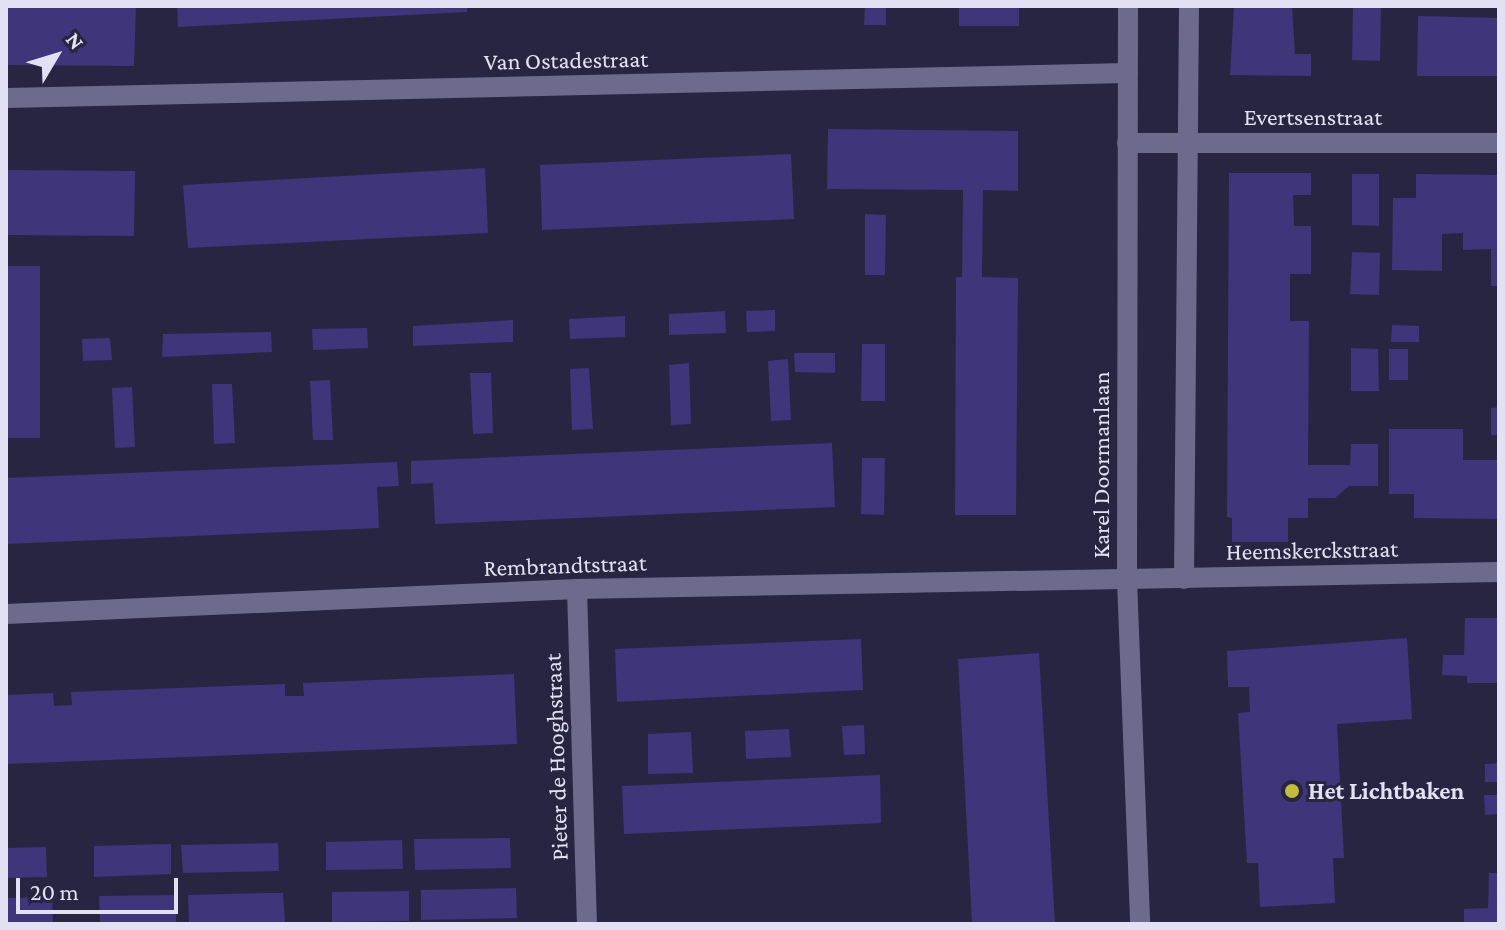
<!DOCTYPE html>
<html>
<head>
<meta charset="utf-8">
<style>
  body { margin:0 }
  #map { position:relative; width:1505px; height:930px; overflow:hidden; background:#272541; font-family:"Crimson Pro",serif }
  div>[style] { position:absolute }
  [style*='--x'] { left:calc(var(--x)*1px); top:calc(var(--y)*1px); width:calc(var(--w)*1px); rotate:calc(var(--a)*1deg) }
  .building>* { inset:0; background:#3f357a }
  .minor>* { height:20px; margin:-10px; padding:0 10px; transform-origin:10px; border-radius:10px; background:#6c6b8c }
  .dots>* { width:22px; height:22px; translate:-50% -50%; box-sizing:border-box; border:4px solid #272541; border-radius:50% }
  span { translate:-50% -50%; white-space:nowrap; text-align:center; line-height:1.15; -webkit-text-stroke:6px #272541; paint-order:stroke }
  .street-label { font-size:24px; color:#e1e1f3 }
  .poi-label { font-size:24px; color:#e1e1f3; font-weight:700 }
  .left { translate:0 -50%; text-align:left }
  .frame { position:absolute; inset:0; border:8px solid #e1e1f3; pointer-events:none }
  .north { position:absolute; left:16px; top:16px; width:80px; height:80px; -webkit-text-stroke:6px #272541; paint-order:stroke; rotate:52deg; font-size:22px; font-weight:700; line-height:32px; text-align:center; color:#e1e1f3 }
  .north::after { content:''; display:block; margin:auto; width:28px; height:36px; background:#e1e1f3; clip-path:polygon(50% 0,100% 100%,50% 72%,0 100%) }
  .scale { position:absolute; left:16px; top:878px; width:162px; height:36px; box-sizing:border-box; border:4px solid #e1e1f3; border-top:0; padding-left:10px; font-size:24px; line-height:28px; white-space:nowrap; color:#e1e1f3; -webkit-text-stroke:6px #272541; paint-order:stroke }
</style>
</head>
<body>
<div id="map">
  <div class="building">
    <div style="clip-path:polygon(6px 6px,136px 6px,134px 66px,6px 65px)"></div>
    <div style="clip-path:polygon(177px 6px,467px 6px,467px 12px,178px 27px)"></div>
    <div style="clip-path:polygon(865px 6px,886px 6px,886px 25px,864px 25px)"></div>
    <div style="clip-path:polygon(959px 6px,1019px 6px,1019px 26px,959px 26px)"></div>
    <div style="clip-path:polygon(1234px 6px,1292px 6px,1295px 54px,1311px 54px,1311px 76px,1230px 75px)"></div>
    <div style="clip-path:polygon(1353px 6px,1381px 6px,1380px 61px,1352px 60px)"></div>
    <div style="clip-path:polygon(1418px 16px,1499px 18px,1499px 76px,1417px 76px)"></div>
    <div style="clip-path:polygon(828px 129px,1018px 131px,1018px 191px,983px 190px,982px 277px,1018px 278px,1016px 515px,955px 515px,956px 277px,962px 277px,963px 190px,827px 189px)"></div>
    <div style="clip-path:polygon(791px 154px,794px 219px,542px 230px,540px 165px)"></div>
    <div style="clip-path:polygon(485px 168px,488px 233px,188px 248px,183px 185px)"></div>
    <div style="clip-path:polygon(6px 170px,135px 171px,134px 236px,6px 235px)"></div>
    <div style="clip-path:polygon(1229px 173px,1311px 173px,1311px 195px,1293px 195px,1294px 226px,1311px 226px,1311px 274px,1290px 274px,1290px 321px,1309px 321px,1308px 465px,1350px 465px,1351px 444px,1378px 444px,1378px 486px,1349px 486px,1335px 498px,1308px 498px,1308px 518px,1288px 518px,1288px 542px,1232px 542px,1232px 518px,1227px 517px)"></div>
    <div style="clip-path:polygon(1352px 174px,1379px 174px,1379px 226px,1352px 225px)"></div>
    <div style="clip-path:polygon(1416px 174px,1499px 175px,1499px 286px,1491px 286px,1491px 249px,1463px 250px,1463px 233px,1442px 234px,1442px 271px,1392px 270px,1393px 198px,1416px 198px)"></div>
    <div style="clip-path:polygon(865px 214px,886px 215px,885px 275px,865px 275px)"></div>
    <div style="clip-path:polygon(1352px 252px,1380px 253px,1379px 295px,1350px 294px)"></div>
    <div style="clip-path:polygon(6px 266px,40px 266px,40px 438px,6px 438px)"></div>
    <div style="clip-path:polygon(775px 310px,775px 331px,747px 332px,746px 311px)"></div>
    <div style="clip-path:polygon(725px 311px,726px 333px,669px 335px,669px 314px)"></div>
    <div style="clip-path:polygon(625px 316px,625px 337px,570px 339px,569px 319px)"></div>
    <div style="clip-path:polygon(513px 320px,513px 342px,413px 346px,413px 326px)"></div>
    <div style="clip-path:polygon(1392px 325px,1419px 326px,1419px 342px,1391px 342px)"></div>
    <div style="clip-path:polygon(367px 328px,368px 348px,313px 350px,312px 329px)"></div>
    <div style="clip-path:polygon(271px 332px,272px 352px,162px 357px,163px 334px)"></div>
    <div style="clip-path:polygon(110px 338px,112px 360px,83px 361px,82px 339px)"></div>
    <div style="clip-path:polygon(862px 344px,885px 344px,885px 401px,861px 401px)"></div>
    <div style="clip-path:polygon(1351px 348px,1378px 349px,1379px 391px,1351px 391px)"></div>
    <div style="clip-path:polygon(1389px 349px,1408px 349px,1408px 380px,1389px 380px)"></div>
    <div style="clip-path:polygon(794px 353px,835px 353px,835px 373px,795px 372px)"></div>
    <div style="clip-path:polygon(788px 359px,791px 420px,771px 421px,768px 361px)"></div>
    <div style="clip-path:polygon(689px 363px,691px 424px,671px 425px,669px 365px)"></div>
    <div style="clip-path:polygon(589px 368px,593px 429px,572px 430px,570px 369px)"></div>
    <div style="clip-path:polygon(470px 373px,491px 373px,493px 433px,473px 434px)"></div>
    <div style="clip-path:polygon(330px 380px,333px 440px,313px 440px,310px 381px)"></div>
    <div style="clip-path:polygon(212px 384px,232px 384px,235px 443px,214px 444px)"></div>
    <div style="clip-path:polygon(132px 387px,135px 447px,115px 448px,112px 388px)"></div>
    <div style="clip-path:polygon(1499px 407px,1499px 435px,1491px 435px,1491px 408px)"></div>
    <div style="clip-path:polygon(1389px 429px,1463px 429px,1463px 460px,1499px 460px,1499px 519px,1414px 518px,1414px 494px,1389px 494px)"></div>
    <div style="clip-path:polygon(832px 443px,835px 507px,435px 524px,433px 483px,411px 484px,411px 461px)"></div>
    <div style="clip-path:polygon(862px 458px,885px 458px,884px 515px,861px 514px)"></div>
    <div style="clip-path:polygon(397px 462px,399px 486px,377px 487px,379px 528px,6px 544px,6px 478px)"></div>
    <div style="clip-path:polygon(1465px 618px,1499px 618px,1499px 683px,1467px 683px,1467px 676px,1442px 675px,1443px 655px,1464px 655px)"></div>
    <div style="clip-path:polygon(1407px 638px,1412px 719px,1337px 724px,1344px 858px,1333px 858px,1335px 903px,1260px 907px,1258px 863px,1247px 863px,1238px 713px,1250px 712px,1249px 687px,1228px 687px,1227px 651px)"></div>
    <div style="clip-path:polygon(861px 639px,863px 690px,617px 702px,615px 649px)"></div>
    <div style="clip-path:polygon(1039px 653px,1055px 924px,972px 924px,958px 659px)"></div>
    <div style="clip-path:polygon(514px 674px,517px 744px,6px 764px,6px 695px,53px 693px,54px 706px,72px 705px,71px 692px,285px 684px,285px 696px,304px 696px,303px 683px)"></div>
    <div style="clip-path:polygon(864px 725px,865px 754px,844px 755px,842px 726px)"></div>
    <div style="clip-path:polygon(789px 729px,791px 757px,746px 759px,745px 731px)"></div>
    <div style="clip-path:polygon(691px 732px,693px 773px,648px 774px,648px 734px)"></div>
    <div style="clip-path:polygon(1499px 763px,1499px 782px,1485px 782px,1485px 764px)"></div>
    <div style="clip-path:polygon(880px 775px,881px 823px,624px 834px,622px 786px)"></div>
    <div style="clip-path:polygon(1484px 795px,1499px 795px,1499px 814px,1485px 815px)"></div>
    <div style="clip-path:polygon(510px 838px,511px 868px,415px 870px,414px 839px)"></div>
    <div style="clip-path:polygon(402px 840px,403px 869px,326px 870px,326px 842px)"></div>
    <div style="clip-path:polygon(278px 843px,279px 871px,183px 873px,181px 845px)"></div>
    <div style="clip-path:polygon(171px 844px,171px 874px,94px 877px,94px 846px)"></div>
    <div style="clip-path:polygon(46px 847px,47px 877px,6px 878px,6px 848px)"></div>
    <div style="clip-path:polygon(1489px 873px,1499px 873px,1499px 924px,1464px 924px,1464px 909px,1488px 908px)"></div>
    <div style="clip-path:polygon(516px 888px,517px 918px,421px 920px,421px 890px)"></div>
    <div style="clip-path:polygon(409px 891px,409px 921px,332px 922px,332px 892px)"></div>
    <div style="clip-path:polygon(266px 893px,283px 893px,285px 923px,189px 924px,188px 895px)"></div>
    <div style="clip-path:polygon(176px 895px,176px 924px,100px 924px,99px 896px)"></div>
    <div style="clip-path:polygon(52px 897px,53px 924px,6px 924px,6px 898px)"></div>
  </div>
  <div class="minor">
    <div style="--x:1128;--y:6;--w:574;--a:90.1"></div>
    <div style="--x:1127;--y:580;--w:344;--a:87.8"></div>
    <div style="--x:6;--y:98;--w:1122;--a:-1.28"></div>
    <div style="--x:1127;--y:143;--w:372;--a:0"></div>
    <div style="--x:1184;--y:579;--w:573;--a:-89.5"></div>
    <div style="--x:577;--y:589;--w:335;--a:88.3"></div>
    <div style="--x:6;--y:614;--w:572;--a:-2.51"></div>
    <div style="--x:577;--y:589;--w:922;--a:-1.06"></div>
  </div>
  <div class="dots">
    <div style="left:1292px;top:791px;background:#c3bd3e"></div>
  </div>
  <div class="street-label">
    <span style="left:566px;top:60px;rotate:-1deg">Van Ostadestraat</span>
    <span style="left:1313px;top:117px">Evertsenstraat</span>
    <span style="left:1101px;top:465px;rotate:-90deg">Karel Doormanlaan</span>
    <span style="left:1312px;top:550px;rotate:-1deg">Heemskerckstraat</span>
    <span style="left:565px;top:565px;rotate:-2deg">Rembrandtstraat</span>
    <span style="left:556px;top:757px;rotate:-92deg">Pieter de Hooghstraat</span>
  </div>
  <div class="poi-label">
    <span class="left" style="left:1308px;top:791px">Het Lichtbaken</span>
  </div>
  <div class="frame"></div>
  <div class="north">N</div>
  <div class="scale">20 m</div>
</div>
</body>
</html>
